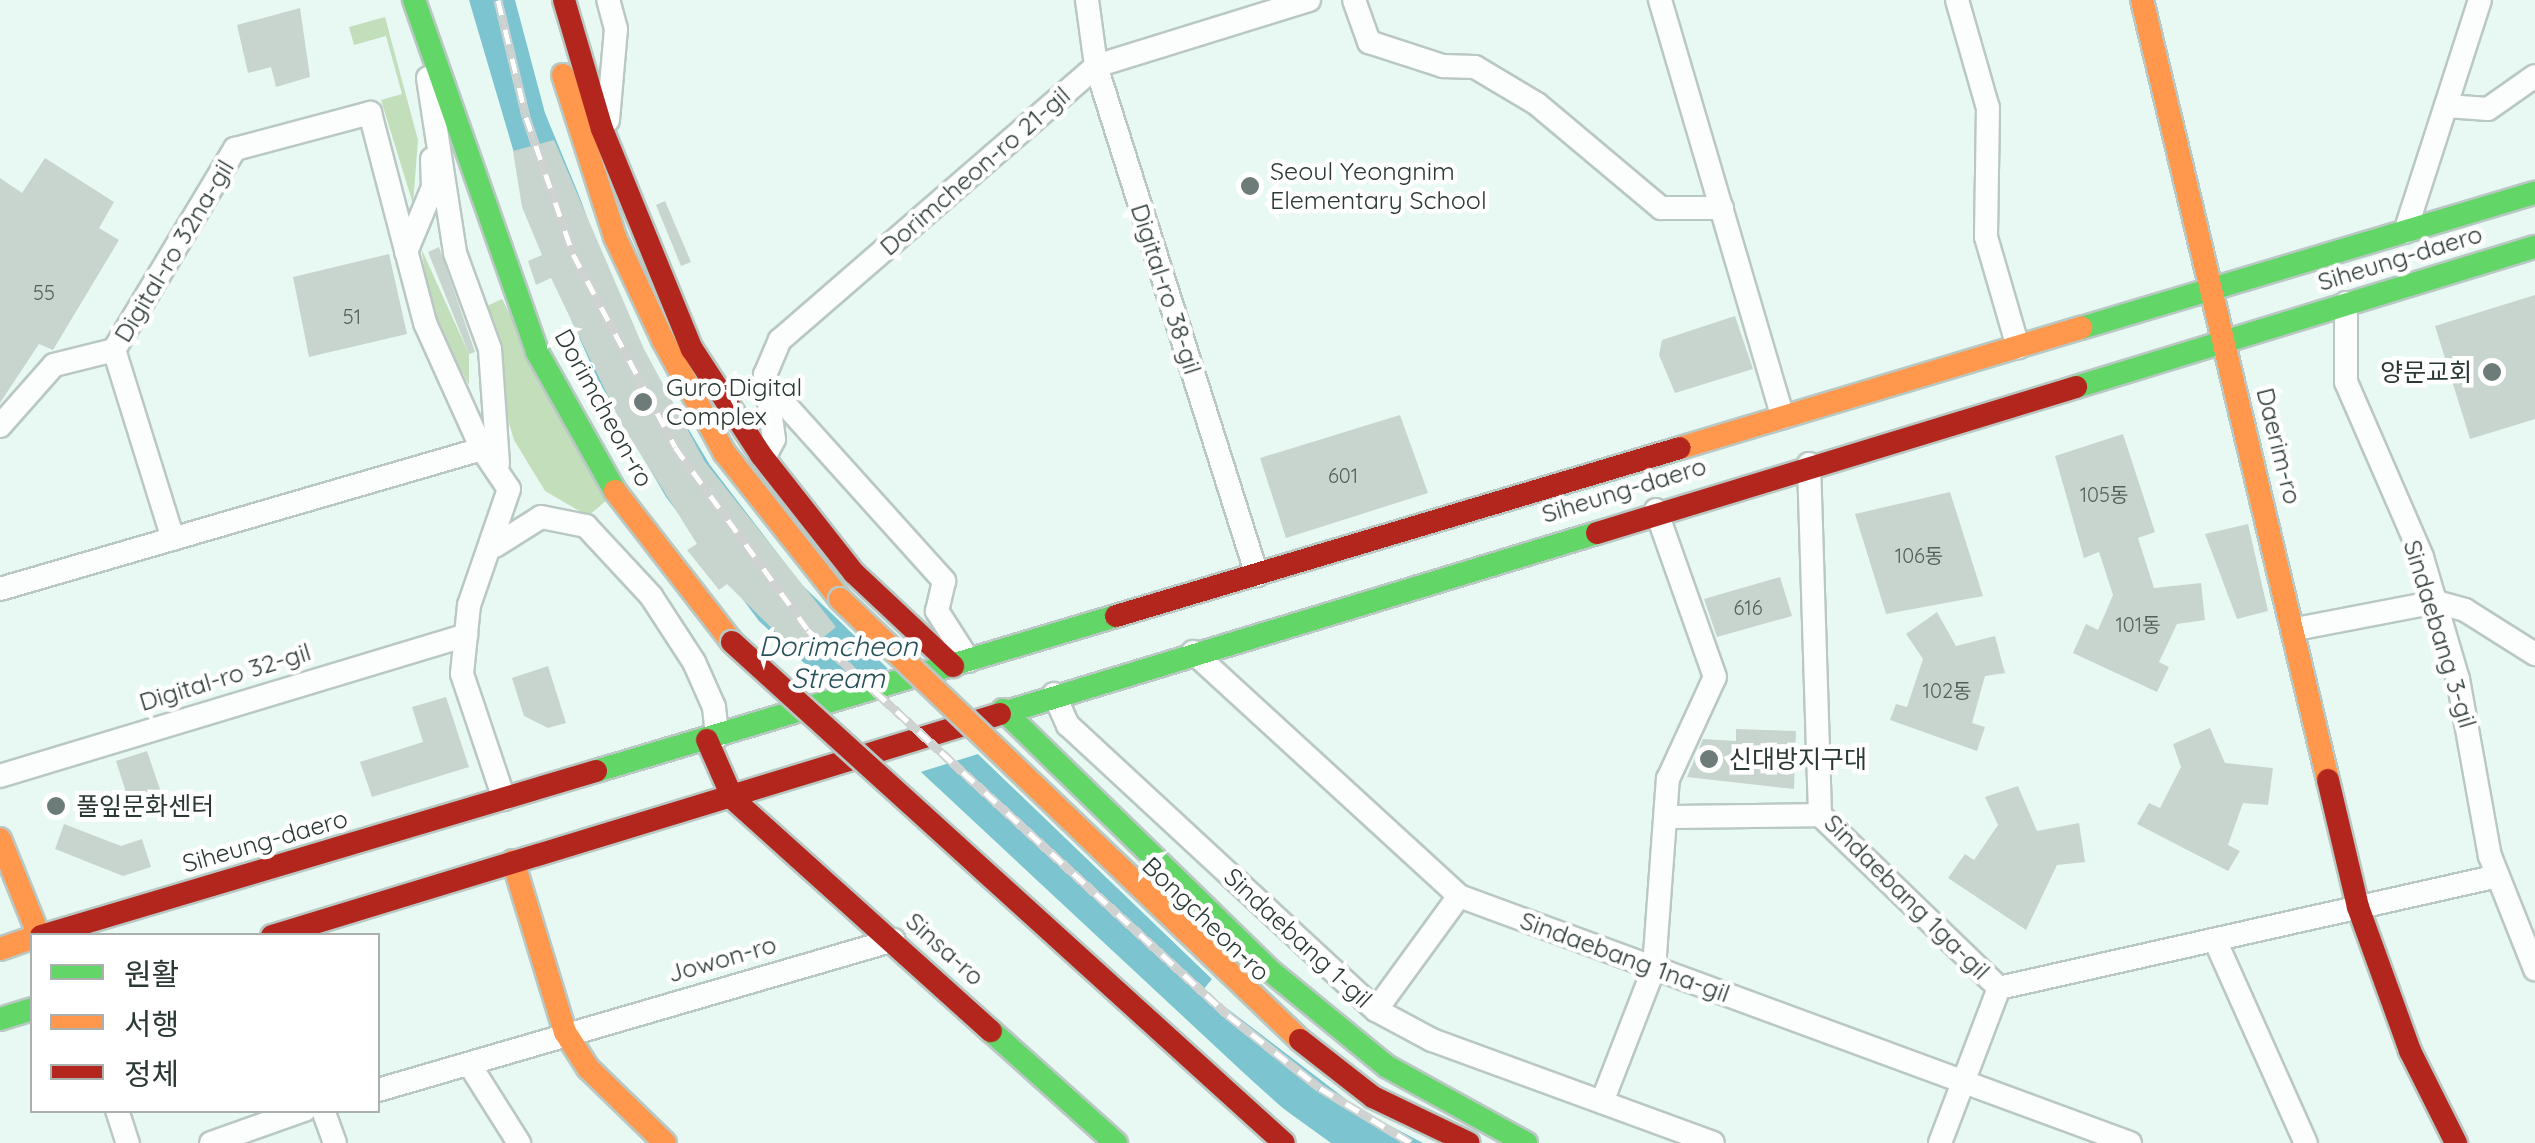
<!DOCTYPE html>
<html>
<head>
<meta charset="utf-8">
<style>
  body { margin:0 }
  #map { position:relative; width:2535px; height:1143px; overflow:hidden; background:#e8f9f3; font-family:Quicksand,"Noto Sans KR",sans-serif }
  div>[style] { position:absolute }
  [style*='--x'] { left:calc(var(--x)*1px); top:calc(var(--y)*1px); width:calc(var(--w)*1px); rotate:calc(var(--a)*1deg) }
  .forest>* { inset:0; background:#c2deba }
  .water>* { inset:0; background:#7cc4cf }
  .pier>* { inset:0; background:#e8f9f3 }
  .building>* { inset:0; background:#c8d5ce }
  .roads { filter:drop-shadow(2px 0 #bac8c3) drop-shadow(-2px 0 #bac8c3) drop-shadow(0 2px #bac8c3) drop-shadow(0 -2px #bac8c3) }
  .street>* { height:22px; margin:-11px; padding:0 11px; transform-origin:11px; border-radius:11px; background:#fcfefd }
  .fast>* { height:22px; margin:-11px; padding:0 11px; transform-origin:11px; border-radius:11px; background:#63d668 }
  .slow>* { height:22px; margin:-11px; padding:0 11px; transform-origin:11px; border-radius:11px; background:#ff974d }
  .jam>* { height:22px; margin:-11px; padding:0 11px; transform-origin:11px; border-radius:11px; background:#b3261e }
  .rail>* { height:9px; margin-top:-4.5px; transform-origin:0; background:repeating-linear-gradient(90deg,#fff 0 15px,#ced3d1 0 30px); box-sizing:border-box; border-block:2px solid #ced3d1 }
  .bridges { filter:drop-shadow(2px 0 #bac8c3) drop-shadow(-2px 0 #bac8c3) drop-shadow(0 2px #bac8c3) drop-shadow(0 -2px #bac8c3) }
  .slow-bridge>* { height:22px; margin:-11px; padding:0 11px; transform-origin:11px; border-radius:11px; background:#ff974d }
  .jam-bridge>* { height:22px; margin:-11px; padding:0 11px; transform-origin:11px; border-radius:11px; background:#b3261e }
  .dots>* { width:28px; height:28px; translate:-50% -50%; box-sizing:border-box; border:5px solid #fff; border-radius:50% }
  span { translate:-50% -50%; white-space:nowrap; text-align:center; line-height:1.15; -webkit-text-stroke:9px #fff; paint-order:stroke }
  .number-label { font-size:20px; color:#52605b }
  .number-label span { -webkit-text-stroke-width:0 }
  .street-label { font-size:25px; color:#2b3935 }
  .poi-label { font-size:25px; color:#2b3935 }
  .left { translate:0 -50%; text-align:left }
  .right { translate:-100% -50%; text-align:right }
  .water-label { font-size:28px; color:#265159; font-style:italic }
  .legend { position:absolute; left:30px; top:933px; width:350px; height:180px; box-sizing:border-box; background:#fff; border:2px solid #aab0ae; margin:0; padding:12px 18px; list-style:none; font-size:30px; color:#2b3935 }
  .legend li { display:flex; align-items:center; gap:20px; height:50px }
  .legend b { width:50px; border:2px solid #aab0ae }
</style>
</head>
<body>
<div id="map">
  <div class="forest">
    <div style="clip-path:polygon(385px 17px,418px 140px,413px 204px,381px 100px,402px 94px,386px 36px,354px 45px,349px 27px)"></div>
    <div style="clip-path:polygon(421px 248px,469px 354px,469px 385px,433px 320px)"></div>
    <div style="clip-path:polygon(502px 299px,607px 500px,588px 516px,545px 491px,514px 440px,476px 311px)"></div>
  </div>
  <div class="water">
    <div style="clip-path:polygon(469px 0,515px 0,545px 113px,647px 360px,710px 465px,801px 584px,1256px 1021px,1436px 1143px,1331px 1143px,1277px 1104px,759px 621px,666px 497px,598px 380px,547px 265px)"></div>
  </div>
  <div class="pier">
    <div style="clip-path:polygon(558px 133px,651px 357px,714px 462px,804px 581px,1260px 1017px,1441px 1143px,1423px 1143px,1360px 1110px,1203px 990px,1212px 979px,978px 754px,911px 775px,819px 690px,888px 669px,802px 583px,701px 448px,651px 361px,602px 261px)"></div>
    <div style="clip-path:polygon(945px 808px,1322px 1143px,1220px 1063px)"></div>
  </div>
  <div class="building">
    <div style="clip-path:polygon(300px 8px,310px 77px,276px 87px,271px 67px,248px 73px,237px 25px)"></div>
    <div style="clip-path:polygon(554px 140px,644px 349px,705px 462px,836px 627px,800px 656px,727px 584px,719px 590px,687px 550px,697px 544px,621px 423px,551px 278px,536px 285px,528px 261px,542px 255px,522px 207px,513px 151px)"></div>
    <div style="clip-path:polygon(45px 158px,114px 202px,99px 228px,119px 240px,53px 350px,39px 344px,0 403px,0 178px,22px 193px)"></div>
    <div style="clip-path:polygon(665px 201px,691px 262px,681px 266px,656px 205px)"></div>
    <div style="clip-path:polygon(439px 247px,475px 352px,469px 354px,428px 252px)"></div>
    <div style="clip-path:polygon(389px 254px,407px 334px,309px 357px,293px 277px)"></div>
    <div style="clip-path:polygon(2535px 295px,2535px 419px,2470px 439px,2435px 326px)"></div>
    <div style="clip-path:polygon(1735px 316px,1753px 369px,1675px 393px,1659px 355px,1662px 340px)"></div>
    <div style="clip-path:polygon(1400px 415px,1428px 493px,1286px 538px,1260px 458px)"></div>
    <div style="clip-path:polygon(2123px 434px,2155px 532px,2138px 538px,2154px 588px,2201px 583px,2205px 620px,2177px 624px,2159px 662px,2169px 667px,2157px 692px,2073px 653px,2086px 624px,2098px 630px,2113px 595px,2099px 552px,2084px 558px,2055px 456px)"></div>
    <div style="clip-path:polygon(1950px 492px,1983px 596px,1886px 614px,1855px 514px)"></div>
    <div style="clip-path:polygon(2248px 524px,2268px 611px,2237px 619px,2205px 534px)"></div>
    <div style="clip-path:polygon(1780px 577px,1792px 616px,1717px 637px,1704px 599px)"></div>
    <div style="clip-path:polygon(1937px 612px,1956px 646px,1995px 636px,2005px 673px,1985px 676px,1972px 723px,1985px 727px,1977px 751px,1890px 720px,1896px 704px,1907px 707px,1923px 659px,1906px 634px)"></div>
    <div style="clip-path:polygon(548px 666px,566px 723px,548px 728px,524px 716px,512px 678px)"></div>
    <div style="clip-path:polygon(446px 697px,469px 767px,372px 797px,360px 762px,423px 742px,412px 707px)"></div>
    <div style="clip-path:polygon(2210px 728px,2225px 763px,2273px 768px,2268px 805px,2243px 803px,2228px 845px,2240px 851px,2228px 871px,2137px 824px,2149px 803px,2160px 808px,2181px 767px,2173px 744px)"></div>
    <div style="clip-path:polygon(1736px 729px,1796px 731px,1794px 789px,1687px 777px,1703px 739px,1736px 741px)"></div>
    <div style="clip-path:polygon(147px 751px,165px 804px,133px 814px,116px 761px)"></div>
    <div style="clip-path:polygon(2018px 786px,2037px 831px,2079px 823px,2085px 862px,2057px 865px,2026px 930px,1948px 878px,1965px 854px,1974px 860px,1998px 825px,1985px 797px)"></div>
    <div style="clip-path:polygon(64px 824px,121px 846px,142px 839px,151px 867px,123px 876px,55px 849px)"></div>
  </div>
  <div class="roads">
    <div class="street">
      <div style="--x:1087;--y:0;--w:67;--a:82.2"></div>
      <div style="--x:1096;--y:66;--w:534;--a:72.45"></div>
      <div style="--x:1354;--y:0;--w:45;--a:70.3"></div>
      <div style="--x:1369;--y:42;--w:78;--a:18"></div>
      <div style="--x:1443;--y:66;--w:32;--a:2"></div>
      <div style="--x:1475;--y:67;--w:72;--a:30.8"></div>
      <div style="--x:1537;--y:104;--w:162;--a:40"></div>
      <div style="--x:1661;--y:208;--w:61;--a:0"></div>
      <div style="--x:1660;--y:0;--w:435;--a:73.6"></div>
      <div style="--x:1957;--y:0;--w:112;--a:74"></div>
      <div style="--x:1988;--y:108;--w:129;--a:90.9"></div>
      <div style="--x:1986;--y:237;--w:115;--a:73.8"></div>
      <div style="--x:428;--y:78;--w:177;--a:81.2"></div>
      <div style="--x:455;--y:253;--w:102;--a:70"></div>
      <div style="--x:490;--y:349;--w:115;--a:86"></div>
      <div style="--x:2446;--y:106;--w:42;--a:4.1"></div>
      <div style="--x:2488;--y:109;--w:57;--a:-35.1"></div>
      <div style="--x:608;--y:120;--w:91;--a:-85"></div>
      <div style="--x:616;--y:29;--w:30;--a:-105"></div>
      <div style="--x:2405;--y:232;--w:244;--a:-72.1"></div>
      <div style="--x:406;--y:252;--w:70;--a:-67.4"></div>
      <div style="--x:433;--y:187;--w:28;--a:-92"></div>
      <div style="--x:2346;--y:303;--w:79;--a:90"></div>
      <div style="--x:2346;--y:382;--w:191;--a:66.5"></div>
      <div style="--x:2422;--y:557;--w:127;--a:73.6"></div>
      <div style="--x:2458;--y:679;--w:180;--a:79.8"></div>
      <div style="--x:2490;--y:856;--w:122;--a:68.3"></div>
      <div style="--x:765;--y:382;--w:268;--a:48"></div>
      <div style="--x:944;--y:581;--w:31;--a:103"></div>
      <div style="--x:937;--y:611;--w:59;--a:57.4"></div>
      <div style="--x:0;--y:426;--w:81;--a:-48.5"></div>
      <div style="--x:54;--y:365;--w:62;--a:-14"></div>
      <div style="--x:764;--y:458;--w:21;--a:-62"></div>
      <div style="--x:774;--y:439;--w:65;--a:-98"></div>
      <div style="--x:765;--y:375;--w:38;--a:-67"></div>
      <div style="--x:780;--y:340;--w:418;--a:-40.9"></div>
      <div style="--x:1096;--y:66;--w:223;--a:-17.2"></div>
      <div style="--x:1809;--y:464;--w:351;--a:88.2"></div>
      <div style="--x:1820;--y:815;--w:249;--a:44"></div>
      <div style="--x:1999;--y:988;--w:511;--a:-12.65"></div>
      <div style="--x:173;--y:539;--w:198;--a:-107.3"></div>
      <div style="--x:114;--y:350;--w:235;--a:-59"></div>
      <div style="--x:235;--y:149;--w:140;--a:-14.9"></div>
      <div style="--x:370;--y:113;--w:217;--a:75.3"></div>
      <div style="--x:425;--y:323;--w:138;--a:65.7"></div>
      <div style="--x:482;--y:449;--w:48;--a:56"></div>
      <div style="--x:509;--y:489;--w:123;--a:109"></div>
      <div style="--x:469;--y:605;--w:69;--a:95.8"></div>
      <div style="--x:462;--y:674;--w:132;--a:71.4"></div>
      <div style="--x:495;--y:546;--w:54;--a:-32.2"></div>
      <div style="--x:541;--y:517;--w:46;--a:11.3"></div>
      <div style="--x:586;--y:526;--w:96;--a:47.1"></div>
      <div style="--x:651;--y:596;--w:79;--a:56.9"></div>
      <div style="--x:694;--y:662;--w:49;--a:66"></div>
      <div style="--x:714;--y:707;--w:30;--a:84"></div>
      <div style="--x:0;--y:589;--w:502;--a:-16.2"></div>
      <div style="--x:2296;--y:629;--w:143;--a:-10.9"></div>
      <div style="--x:2436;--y:602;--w:30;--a:15"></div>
      <div style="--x:2465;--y:610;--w:83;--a:32.2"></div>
      <div style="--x:1193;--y:652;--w:361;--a:42.5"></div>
      <div style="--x:1459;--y:896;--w:715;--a:20.21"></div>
      <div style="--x:1054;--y:694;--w:34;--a:66"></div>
      <div style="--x:1068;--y:725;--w:420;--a:42.8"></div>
      <div style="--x:1376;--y:1010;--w:64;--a:28.2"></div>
      <div style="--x:1432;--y:1040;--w:299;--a:20.1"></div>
      <div style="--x:0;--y:776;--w:487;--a:-16.8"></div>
      <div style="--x:1666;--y:817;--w:154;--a:-0.7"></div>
      <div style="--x:2215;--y:940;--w:222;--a:65.9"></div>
      <div style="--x:1376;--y:1010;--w:141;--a:-53.9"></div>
      <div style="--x:471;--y:1067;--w:90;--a:57.7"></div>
      <div style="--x:378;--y:1090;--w:537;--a:-16.21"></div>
      <div style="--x:1602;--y:1102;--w:144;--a:-68.8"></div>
      <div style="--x:1654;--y:968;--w:190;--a:-85.8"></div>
      <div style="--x:1668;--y:779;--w:112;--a:-65.3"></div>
      <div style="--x:1715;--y:677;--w:177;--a:-109.5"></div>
      <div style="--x:117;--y:1110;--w:35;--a:72"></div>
      <div style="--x:323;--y:1110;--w:35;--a:70"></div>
      <div style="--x:211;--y:1143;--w:99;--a:-19.5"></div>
      <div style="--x:1940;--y:1143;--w:166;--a:-69.2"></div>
    </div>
    <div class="fast">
      <div style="--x:414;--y:0;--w:373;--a:70.7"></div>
      <div style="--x:537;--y:352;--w:159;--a:60.7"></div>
      <div style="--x:2081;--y:328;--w:474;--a:-16.6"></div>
      <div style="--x:2076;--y:387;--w:480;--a:-17"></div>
      <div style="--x:1003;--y:710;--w:371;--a:44.3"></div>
      <div style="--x:1268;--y:969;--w:153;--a:39.4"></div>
      <div style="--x:1386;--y:1066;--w:160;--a:28.8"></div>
      <div style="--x:1000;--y:714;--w:624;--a:-16.87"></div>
      <div style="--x:596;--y:771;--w:543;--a:-16.6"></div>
      <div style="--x:0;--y:1019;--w:34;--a:-17"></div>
      <div style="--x:991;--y:1031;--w:168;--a:41.9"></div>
    </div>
    <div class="slow">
      <div style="--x:2142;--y:0;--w:802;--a:76.59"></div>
      <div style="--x:563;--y:75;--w:170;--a:72.2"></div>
      <div style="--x:615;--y:237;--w:114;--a:65"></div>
      <div style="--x:663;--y:340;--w:128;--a:61.4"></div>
      <div style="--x:724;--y:452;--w:187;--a:51.7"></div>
      <div style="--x:1680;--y:448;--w:419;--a:-16.7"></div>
      <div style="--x:615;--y:491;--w:191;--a:52.2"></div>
      <div style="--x:0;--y:839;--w:105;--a:68.1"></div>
      <div style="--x:513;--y:861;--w:179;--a:73.1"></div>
      <div style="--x:565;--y:1032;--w:43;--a:57.4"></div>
      <div style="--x:588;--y:1068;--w:107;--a:44.2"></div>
      <div style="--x:0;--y:949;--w:34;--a:-19"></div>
    </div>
    <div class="jam">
      <div style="--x:564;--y:0;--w:134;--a:73.6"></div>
      <div style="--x:602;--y:129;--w:238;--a:67.8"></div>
      <div style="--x:692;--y:349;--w:126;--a:56.9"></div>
      <div style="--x:761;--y:455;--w:150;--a:51.8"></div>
      <div style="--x:854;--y:573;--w:136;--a:43.2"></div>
      <div style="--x:1597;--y:533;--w:501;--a:-16.95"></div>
      <div style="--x:1116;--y:616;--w:588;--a:-16.59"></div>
      <div style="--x:707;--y:740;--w:64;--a:66.2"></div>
      <div style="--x:733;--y:799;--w:347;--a:42"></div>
      <div style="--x:2328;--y:780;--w:130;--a:76.7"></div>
      <div style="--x:2358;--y:907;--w:153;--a:70.1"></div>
      <div style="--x:2410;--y:1051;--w:103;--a:63.4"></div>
      <div style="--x:41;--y:936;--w:579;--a:-16.56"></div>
      <div style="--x:272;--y:936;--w:761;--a:-16.96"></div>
    </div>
  </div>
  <div class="rail">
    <div style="--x:498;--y:0;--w:120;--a:76.5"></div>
    <div style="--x:526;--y:117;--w:145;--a:71.1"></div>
    <div style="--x:573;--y:254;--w:218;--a:62.1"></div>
    <div style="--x:675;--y:447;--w:226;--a:54"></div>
    <div style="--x:808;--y:630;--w:570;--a:42.51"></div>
    <div style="--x:1228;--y:1015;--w:117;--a:38.4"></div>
    <div style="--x:1320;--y:1088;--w:106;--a:31.1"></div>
  </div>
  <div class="bridges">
    <div class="slow-bridge">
      <div style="--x:840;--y:599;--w:637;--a:43.79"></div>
    </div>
    <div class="jam-bridge">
      <div style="--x:732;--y:642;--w:745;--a:42.23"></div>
      <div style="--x:1300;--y:1040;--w:93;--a:38"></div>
      <div style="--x:1373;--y:1097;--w:106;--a:25.6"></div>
    </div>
  </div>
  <div class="dots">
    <div style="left:1250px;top:186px;background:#6d7c78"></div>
    <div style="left:2492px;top:372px;background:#6d7c78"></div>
    <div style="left:643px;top:402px;background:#6d7c78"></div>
    <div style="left:1709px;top:759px;background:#6d7c78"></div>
    <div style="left:56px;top:806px;background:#6d7c78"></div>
  </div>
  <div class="number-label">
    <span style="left:44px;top:292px">55</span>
    <span style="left:352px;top:316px">51</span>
    <span style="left:1343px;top:475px">601</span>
    <span style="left:2104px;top:494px">105동</span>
    <span style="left:1919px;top:555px">106동</span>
    <span style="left:1748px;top:607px">616</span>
    <span style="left:2138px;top:624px">101동</span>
    <span style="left:1947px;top:690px">102동</span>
  </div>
  <div class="street-label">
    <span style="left:975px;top:171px;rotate:-41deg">Dorimcheon-ro 21-gil</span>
    <span style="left:174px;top:251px;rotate:-59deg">Digital-ro 32na-gil</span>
    <span style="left:2400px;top:258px;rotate:-17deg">Siheung-daero</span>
    <span style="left:1166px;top:289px;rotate:72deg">Digital-ro 38-gil</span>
    <span style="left:604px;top:408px;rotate:61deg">Dorimcheon-ro</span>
    <span style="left:2279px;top:446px;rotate:76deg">Daerim-ro</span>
    <span style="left:1624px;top:490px;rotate:-17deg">Siheung-daero</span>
    <span style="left:2440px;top:634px;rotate:73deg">Sindaebang 3-gil</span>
    <span style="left:225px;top:677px;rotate:-17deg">Digital-ro 32-gil</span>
    <span style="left:265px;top:841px;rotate:-16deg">Siheung-daero</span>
    <span style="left:1907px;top:897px;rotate:45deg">Sindaebang 1ga-gil</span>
    <span style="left:1206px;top:919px;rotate:44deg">Bongcheon-ro</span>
    <span style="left:1298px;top:938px;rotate:43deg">Sindaebang 1-gil</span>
    <span style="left:945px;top:949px;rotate:42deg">Sinsa-ro</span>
    <span style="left:1625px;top:957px;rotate:20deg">Sindaebang 1na-gil</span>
    <span style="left:722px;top:959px;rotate:-16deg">Jowon-ro</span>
  </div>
  <div class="poi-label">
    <span class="left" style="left:1270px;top:186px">Seoul Yeongnim<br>Elementary School</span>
    <span class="right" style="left:2472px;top:372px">양문교회</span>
    <span class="left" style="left:666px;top:402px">Guro Digital<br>Complex</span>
    <span class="left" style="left:1729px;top:759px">신대방지구대</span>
    <span class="left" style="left:76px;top:806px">풀잎문화센터</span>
  </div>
  <div class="water-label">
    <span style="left:838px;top:662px">Dorimcheon<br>Stream</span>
  </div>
  <ul class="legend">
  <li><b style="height:12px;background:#63d668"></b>원활</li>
  <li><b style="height:12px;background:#ff974d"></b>서행</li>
  <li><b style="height:12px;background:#b3261e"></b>정체</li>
  </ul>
</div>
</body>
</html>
